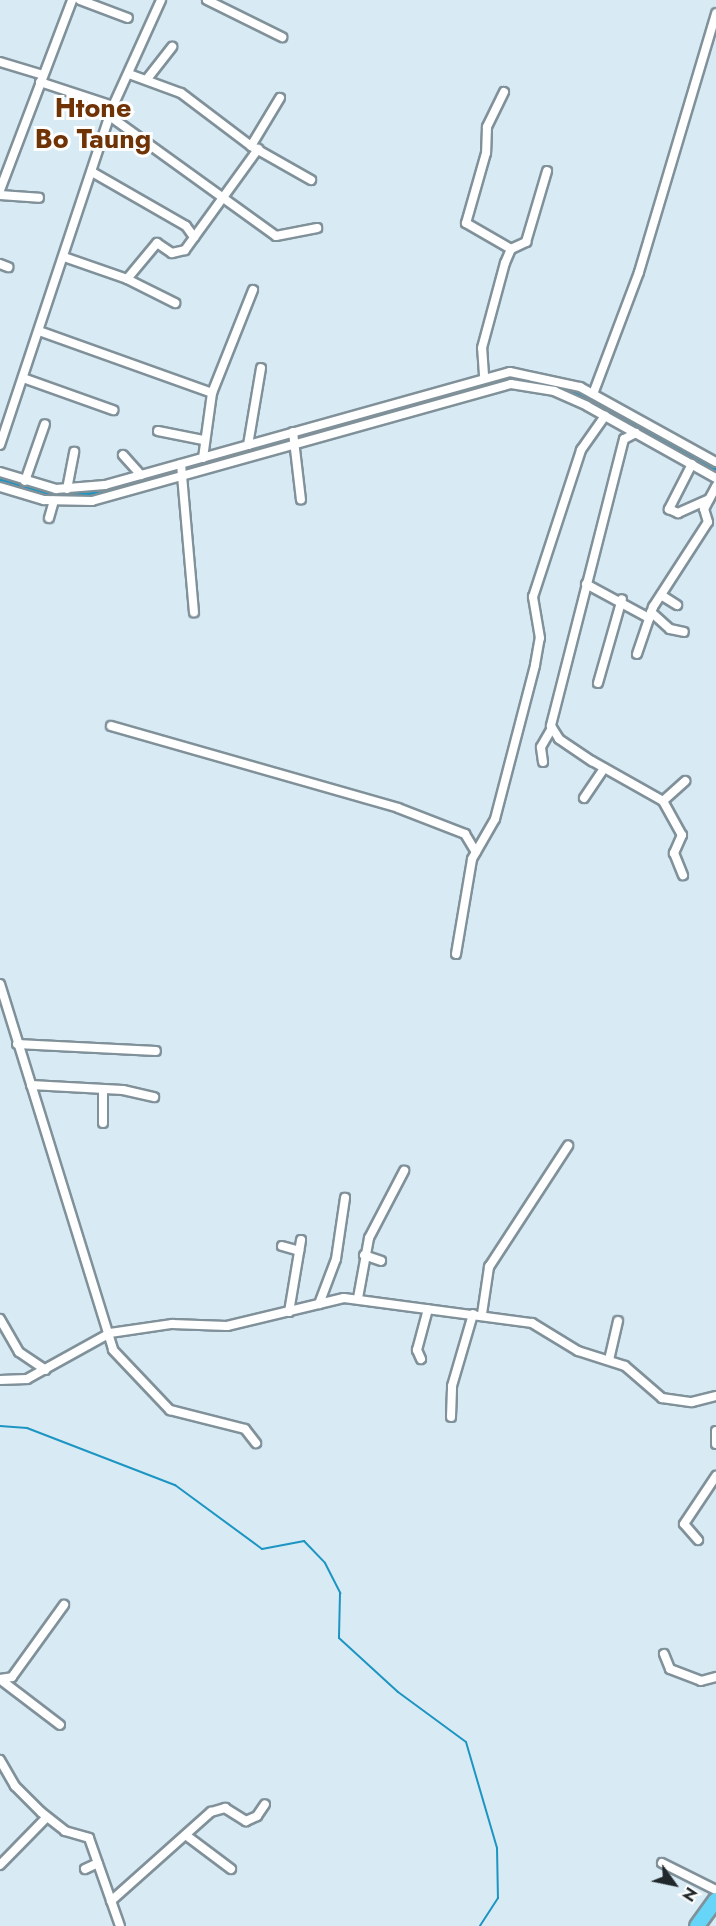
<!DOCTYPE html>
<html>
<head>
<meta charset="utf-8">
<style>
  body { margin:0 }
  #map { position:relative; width:716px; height:1926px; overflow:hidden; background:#d8eaf4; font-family:Jost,sans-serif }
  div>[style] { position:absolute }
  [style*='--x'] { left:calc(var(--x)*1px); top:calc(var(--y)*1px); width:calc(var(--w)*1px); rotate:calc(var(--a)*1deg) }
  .stream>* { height:2px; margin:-1px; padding:0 1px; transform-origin:1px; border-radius:1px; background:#1c95c2 }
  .canal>* { height:8px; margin:-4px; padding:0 4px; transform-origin:4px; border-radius:4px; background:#1c95c2 }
  .roads { filter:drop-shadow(2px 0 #80919a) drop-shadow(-2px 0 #80919a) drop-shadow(0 2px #80919a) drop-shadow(0 -2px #80919a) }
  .minor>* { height:8px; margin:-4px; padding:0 4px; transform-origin:4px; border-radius:4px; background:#fff }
  .primary>* { height:14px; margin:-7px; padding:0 7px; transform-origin:7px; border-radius:7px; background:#66d5f8 }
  span { translate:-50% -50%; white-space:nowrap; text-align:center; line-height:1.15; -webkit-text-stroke:6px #fff; paint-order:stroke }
  .quarter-label { font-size:27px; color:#703306; font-weight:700 }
  .north { position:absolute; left:644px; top:1854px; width:60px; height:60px; -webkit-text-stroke:4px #fff; paint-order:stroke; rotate:123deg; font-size:16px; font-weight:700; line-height:24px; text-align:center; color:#21282c }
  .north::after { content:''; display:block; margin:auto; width:21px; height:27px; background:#21282c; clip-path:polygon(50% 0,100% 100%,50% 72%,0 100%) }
</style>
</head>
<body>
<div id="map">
  <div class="stream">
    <div style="--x:0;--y:1426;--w:27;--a:4"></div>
    <div style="--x:27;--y:1428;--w:159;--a:21.1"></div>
    <div style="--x:175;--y:1485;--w:108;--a:36.3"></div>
    <div style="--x:262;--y:1549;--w:43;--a:-10.8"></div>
    <div style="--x:304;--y:1541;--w:30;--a:46"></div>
    <div style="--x:325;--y:1563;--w:34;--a:63"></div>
    <div style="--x:340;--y:1593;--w:45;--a:91.3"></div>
    <div style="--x:339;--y:1638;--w:80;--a:42.5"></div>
    <div style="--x:398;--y:1692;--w:84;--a:36.3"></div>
    <div style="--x:466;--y:1742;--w:110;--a:73.7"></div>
    <div style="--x:497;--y:1848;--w:50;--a:88.9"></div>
    <div style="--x:498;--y:1898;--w:33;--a:123"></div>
  </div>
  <div class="canal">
    <div style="--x:490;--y:381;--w:74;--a:6.2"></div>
    <div style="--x:564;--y:389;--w:172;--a:28.1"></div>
    <div style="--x:0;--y:481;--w:55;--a:15.8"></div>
    <div style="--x:53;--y:496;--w:22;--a:0"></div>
    <div style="--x:75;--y:496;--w:221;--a:-15.2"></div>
  </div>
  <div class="roads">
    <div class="minor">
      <div style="--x:80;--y:0;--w:51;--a:20.6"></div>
      <div style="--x:207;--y:0;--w:84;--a:26.3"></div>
      <div style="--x:0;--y:62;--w:45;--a:16.8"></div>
      <div style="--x:129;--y:74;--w:55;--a:20.1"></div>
      <div style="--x:181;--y:93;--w:88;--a:37.1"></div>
      <div style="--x:251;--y:146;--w:69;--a:29.5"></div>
      <div style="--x:147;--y:79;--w:41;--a:-52"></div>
      <div style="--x:40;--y:82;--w:77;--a:18.2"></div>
      <div style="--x:504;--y:92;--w:39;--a:116"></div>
      <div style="--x:487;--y:127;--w:26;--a:92"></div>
      <div style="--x:486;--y:153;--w:73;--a:105.9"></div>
      <div style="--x:466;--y:223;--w:52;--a:30"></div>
      <div style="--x:111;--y:117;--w:203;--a:35.8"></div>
      <div style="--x:276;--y:236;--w:42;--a:-11"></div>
      <div style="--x:251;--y:146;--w:56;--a:-58.9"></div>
      <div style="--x:92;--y:172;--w:108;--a:29.9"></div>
      <div style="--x:186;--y:226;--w:14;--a:54"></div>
      <div style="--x:0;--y:190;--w:203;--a:-69.2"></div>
      <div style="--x:0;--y:195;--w:39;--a:4"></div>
      <div style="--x:64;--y:257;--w:67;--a:19.2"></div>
      <div style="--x:127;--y:279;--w:54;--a:26.6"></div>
      <div style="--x:0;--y:264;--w:9;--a:21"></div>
      <div style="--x:127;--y:279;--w:47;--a:-50.2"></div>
      <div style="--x:157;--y:243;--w:18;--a:34"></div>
      <div style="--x:172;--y:253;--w:13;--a:-13"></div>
      <div style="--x:185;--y:250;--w:125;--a:-54.1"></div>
      <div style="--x:39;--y:331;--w:184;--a:19.7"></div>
      <div style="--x:484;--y:375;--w:27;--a:-94"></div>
      <div style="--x:482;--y:348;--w:88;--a:-74.9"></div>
      <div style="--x:505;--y:263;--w:15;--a:-67"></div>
      <div style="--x:511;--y:249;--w:17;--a:-25"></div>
      <div style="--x:526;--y:242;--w:74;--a:-73.5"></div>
      <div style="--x:23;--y:378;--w:96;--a:19.6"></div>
      <div style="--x:593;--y:394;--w:130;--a:-69.3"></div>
      <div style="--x:639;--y:272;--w:270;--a:-73.4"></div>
      <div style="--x:158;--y:431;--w:46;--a:11.3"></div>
      <div style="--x:293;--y:432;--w:68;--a:83.3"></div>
      <div style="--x:636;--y:433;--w:13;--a:153"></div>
      <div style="--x:624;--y:439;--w:296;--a:104.3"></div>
      <div style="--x:551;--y:726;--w:15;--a:58"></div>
      <div style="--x:559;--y:739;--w:40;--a:34"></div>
      <div style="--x:592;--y:761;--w:81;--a:29.4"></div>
      <div style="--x:663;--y:801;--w:39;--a:61"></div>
      <div style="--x:682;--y:835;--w:20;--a:114"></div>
      <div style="--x:674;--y:853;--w:24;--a:68"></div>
      <div style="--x:0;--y:445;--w:357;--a:-71.6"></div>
      <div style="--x:113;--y:106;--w:116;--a:-65.6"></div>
      <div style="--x:248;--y:445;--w:78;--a:-80.4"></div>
      <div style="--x:123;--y:455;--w:27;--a:48"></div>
      <div style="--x:203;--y:458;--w:66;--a:-82.1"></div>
      <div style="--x:212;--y:393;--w:111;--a:-68.3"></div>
      <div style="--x:181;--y:464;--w:149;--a:85"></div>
      <div style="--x:692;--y:464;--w:51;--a:117.1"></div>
      <div style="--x:669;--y:509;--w:10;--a:24"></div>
      <div style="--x:678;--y:513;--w:34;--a:-24"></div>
      <div style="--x:0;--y:472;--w:59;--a:16.9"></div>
      <div style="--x:56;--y:489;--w:49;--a:-4.7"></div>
      <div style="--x:105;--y:485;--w:420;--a:-15.6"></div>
      <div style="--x:510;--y:372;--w:72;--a:12.1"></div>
      <div style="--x:580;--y:387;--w:155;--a:28.9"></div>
      <div style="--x:25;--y:481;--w:60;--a:-70.7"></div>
      <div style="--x:0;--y:487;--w:46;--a:16.5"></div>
      <div style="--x:44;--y:500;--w:48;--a:1.2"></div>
      <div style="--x:92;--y:501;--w:435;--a:-15.6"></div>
      <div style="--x:511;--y:384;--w:44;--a:9.2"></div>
      <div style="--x:554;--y:391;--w:36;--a:24"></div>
      <div style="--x:587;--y:406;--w:148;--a:29.2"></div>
      <div style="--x:67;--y:489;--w:38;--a:-79"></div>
      <div style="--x:49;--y:518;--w:18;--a:-74"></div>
      <div style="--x:586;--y:584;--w:72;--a:28.4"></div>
      <div style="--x:661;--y:595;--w:19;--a:32"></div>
      <div style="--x:651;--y:612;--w:25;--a:42"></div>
      <div style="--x:670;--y:629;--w:14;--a:12"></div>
      <div style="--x:637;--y:654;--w:50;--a:-71.2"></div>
      <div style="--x:653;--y:607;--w:101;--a:-57.1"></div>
      <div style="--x:708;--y:522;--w:14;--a:-107"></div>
      <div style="--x:704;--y:509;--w:26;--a:-62"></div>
      <div style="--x:598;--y:683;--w:87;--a:-74.1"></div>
      <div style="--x:111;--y:726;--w:298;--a:15.9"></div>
      <div style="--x:398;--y:808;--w:72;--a:21.2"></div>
      <div style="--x:465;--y:834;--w:21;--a:59"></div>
      <div style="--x:543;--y:762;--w:15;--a:-98"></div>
      <div style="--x:541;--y:747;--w:22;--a:-60"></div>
      <div style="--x:584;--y:798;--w:36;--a:-56"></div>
      <div style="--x:663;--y:801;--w:30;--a:-42"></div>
      <div style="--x:456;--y:954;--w:96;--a:-80.4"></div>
      <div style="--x:472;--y:859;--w:46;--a:-60.1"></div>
      <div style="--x:495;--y:819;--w:159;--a:-75.4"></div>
      <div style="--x:535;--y:665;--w:27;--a:-80"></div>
      <div style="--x:540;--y:638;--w:42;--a:-99.7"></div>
      <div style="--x:533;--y:597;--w:155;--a:-71.9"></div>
      <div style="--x:581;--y:450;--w:42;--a:-54.8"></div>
      <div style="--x:0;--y:984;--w:383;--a:72.8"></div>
      <div style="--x:113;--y:1350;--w:83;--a:46.5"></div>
      <div style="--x:170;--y:1410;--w:77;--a:14.2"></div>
      <div style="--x:245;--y:1429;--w:18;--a:52"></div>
      <div style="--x:17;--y:1044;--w:139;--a:2.9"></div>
      <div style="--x:31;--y:1085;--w:92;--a:3.1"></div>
      <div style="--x:123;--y:1090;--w:32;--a:13"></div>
      <div style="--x:103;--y:1089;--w:34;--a:90"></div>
      <div style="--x:282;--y:1246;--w:18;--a:16"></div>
      <div style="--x:364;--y:1255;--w:18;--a:19"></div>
      <div style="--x:358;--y:1298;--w:61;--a:-79.6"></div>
      <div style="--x:369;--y:1238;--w:76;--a:-62.4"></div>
      <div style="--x:319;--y:1304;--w:48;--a:-69.3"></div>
      <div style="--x:336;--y:1259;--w:62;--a:-81.6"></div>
      <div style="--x:289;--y:1312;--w:73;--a:-80.5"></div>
      <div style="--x:482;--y:1314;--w:48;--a:-81.5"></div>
      <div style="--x:489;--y:1267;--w:145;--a:-56.9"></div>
      <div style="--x:0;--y:1319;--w:38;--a:60"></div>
      <div style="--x:19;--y:1352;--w:32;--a:34"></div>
      <div style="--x:421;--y:1359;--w:10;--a:-114"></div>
      <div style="--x:417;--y:1350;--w:42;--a:-75"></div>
      <div style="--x:609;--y:1360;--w:40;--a:-77"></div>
      <div style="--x:0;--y:1380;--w:27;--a:-2"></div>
      <div style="--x:27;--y:1379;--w:95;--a:-29"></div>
      <div style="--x:110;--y:1333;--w:63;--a:-8.3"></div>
      <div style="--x:172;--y:1324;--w:55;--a:2.1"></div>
      <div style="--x:227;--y:1326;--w:120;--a:-13.5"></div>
      <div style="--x:344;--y:1298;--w:190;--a:7.6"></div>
      <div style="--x:532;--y:1323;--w:54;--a:31.3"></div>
      <div style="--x:578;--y:1351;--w:49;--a:17.7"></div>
      <div style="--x:625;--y:1366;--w:49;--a:40.9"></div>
      <div style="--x:662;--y:1398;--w:30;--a:8"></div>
      <div style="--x:692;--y:1402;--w:25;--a:-14"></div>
      <div style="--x:451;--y:1417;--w:31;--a:-88"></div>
      <div style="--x:452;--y:1386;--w:75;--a:-73.7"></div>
      <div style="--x:716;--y:1431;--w:13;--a:90"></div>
      <div style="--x:698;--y:1540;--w:21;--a:-131"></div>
      <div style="--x:684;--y:1524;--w:58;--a:-56.3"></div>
      <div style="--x:664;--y:1654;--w:16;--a:68"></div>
      <div style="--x:670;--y:1669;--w:33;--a:21"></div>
      <div style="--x:701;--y:1681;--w:16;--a:-15"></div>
      <div style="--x:0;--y:1679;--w:12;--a:-9"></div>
      <div style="--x:12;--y:1677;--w:89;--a:-54.2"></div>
      <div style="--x:1;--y:1680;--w:74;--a:37.3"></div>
      <div style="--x:0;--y:1760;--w:30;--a:60"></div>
      <div style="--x:15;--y:1786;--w:37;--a:45"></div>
      <div style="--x:41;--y:1812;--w:31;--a:38"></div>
      <div style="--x:65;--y:1831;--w:25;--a:16"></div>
      <div style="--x:89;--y:1838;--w:93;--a:70.6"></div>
      <div style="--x:187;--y:1836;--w:55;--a:36.9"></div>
      <div style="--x:662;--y:1863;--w:60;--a:26.6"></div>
      <div style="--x:0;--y:1865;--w:67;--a:-45.6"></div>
      <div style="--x:85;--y:1869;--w:14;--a:-25"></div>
      <div style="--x:111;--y:1901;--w:134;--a:-41.7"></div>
      <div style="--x:211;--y:1812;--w:15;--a:-16"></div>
      <div style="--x:225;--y:1808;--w:25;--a:32"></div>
      <div style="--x:246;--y:1821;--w:12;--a:-24"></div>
      <div style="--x:257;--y:1816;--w:14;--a:-56"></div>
    </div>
    <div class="primary">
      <div style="--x:697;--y:1926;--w:32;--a:-54"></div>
    </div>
  </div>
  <div class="quarter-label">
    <span style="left:93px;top:123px">Htone<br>Bo Taung</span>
  </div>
  <div class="north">N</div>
</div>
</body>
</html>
